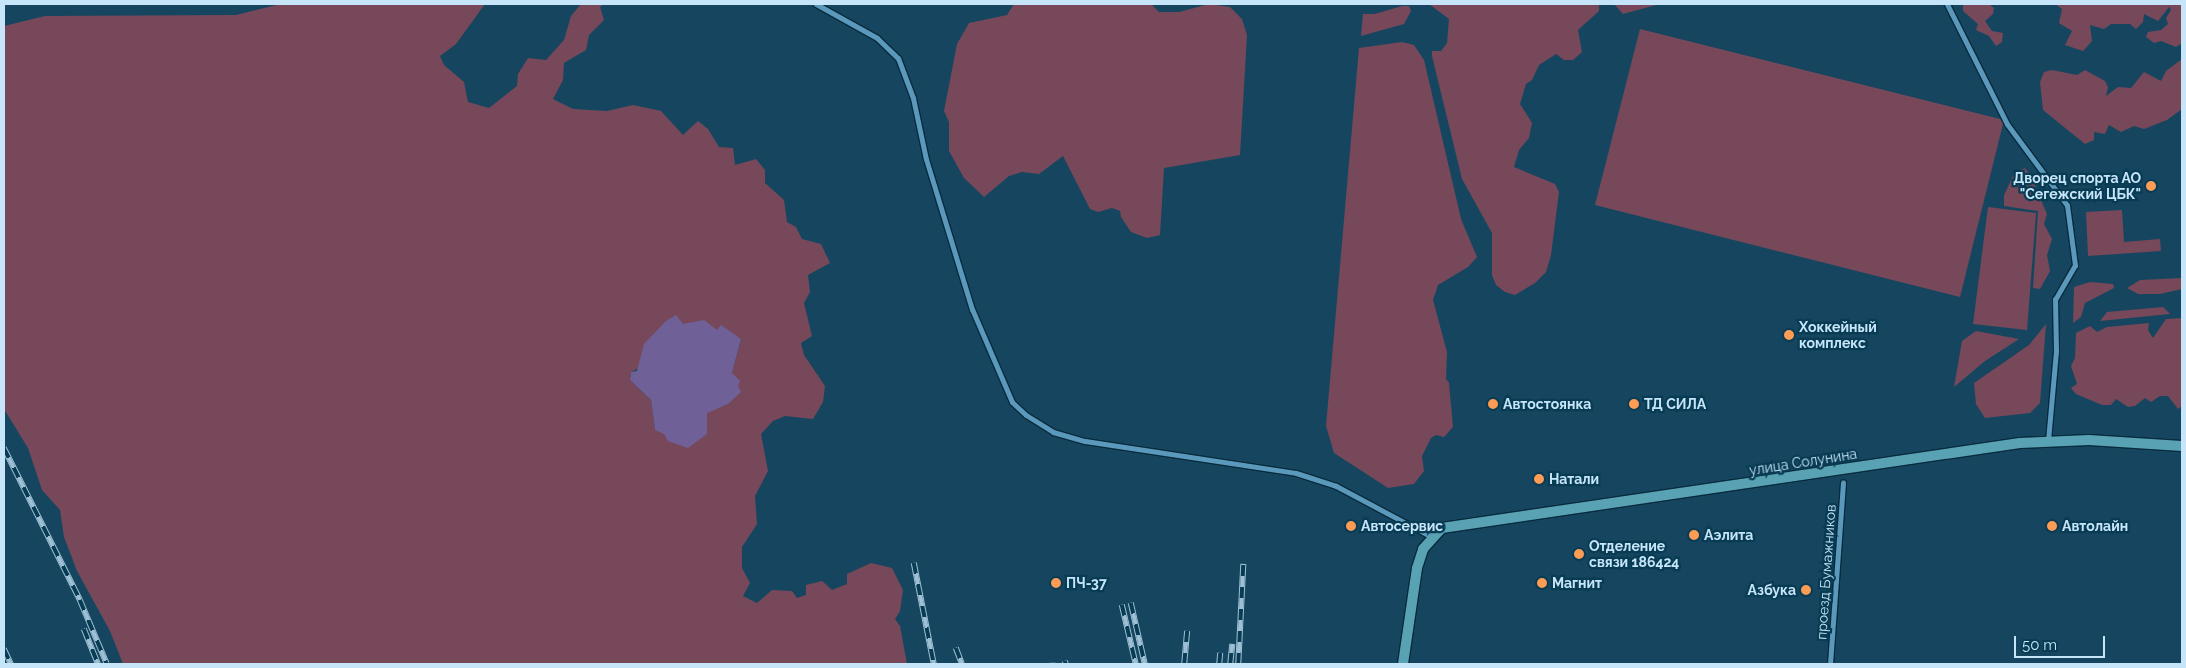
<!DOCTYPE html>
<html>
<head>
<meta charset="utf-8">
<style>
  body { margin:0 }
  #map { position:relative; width:2186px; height:668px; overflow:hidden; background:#16465f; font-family:Raleway,sans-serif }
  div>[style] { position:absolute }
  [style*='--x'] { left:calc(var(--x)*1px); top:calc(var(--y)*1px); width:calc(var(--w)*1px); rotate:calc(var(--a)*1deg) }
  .green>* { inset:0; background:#76485a }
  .water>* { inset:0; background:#6f6197 }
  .roads { filter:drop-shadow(1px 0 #092b3c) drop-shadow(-1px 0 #092b3c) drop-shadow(0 1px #092b3c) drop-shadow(0 -1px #092b3c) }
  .street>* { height:5px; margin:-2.5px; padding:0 2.5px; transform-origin:2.5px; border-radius:2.5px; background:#5b99bc }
  .secondary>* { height:10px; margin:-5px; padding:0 5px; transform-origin:5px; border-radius:5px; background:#58a2b3 }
  .rail>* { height:5.5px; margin-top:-2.75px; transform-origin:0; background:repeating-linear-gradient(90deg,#083b54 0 11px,#9ec0d5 0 22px); box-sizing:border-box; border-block:1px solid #9ec0d5 }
  .dots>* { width:14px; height:14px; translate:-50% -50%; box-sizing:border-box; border:2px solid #083b54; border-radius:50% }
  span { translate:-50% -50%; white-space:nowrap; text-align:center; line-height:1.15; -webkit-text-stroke:4.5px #083b54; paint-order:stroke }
  .poi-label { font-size:14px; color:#c7e5f8; font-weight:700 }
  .right { translate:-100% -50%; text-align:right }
  .left { translate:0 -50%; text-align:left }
  .street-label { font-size:14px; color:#c7e5f8 }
  .frame { position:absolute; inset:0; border:5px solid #c7e5f8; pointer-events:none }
  .scale { position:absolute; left:2014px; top:636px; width:91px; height:22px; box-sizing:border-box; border:2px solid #c7e5f8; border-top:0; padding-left:6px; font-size:15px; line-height:18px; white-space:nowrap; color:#c7e5f8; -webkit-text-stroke:4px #083b54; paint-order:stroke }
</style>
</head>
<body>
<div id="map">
  <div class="green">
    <div style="clip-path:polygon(evenodd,281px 4px,485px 4px,456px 44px,440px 56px,444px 65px,464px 82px,468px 102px,489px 108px,517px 86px,518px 74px,528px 58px,546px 60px,564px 40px,571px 16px,581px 4px,603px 4px,600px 7px,604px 20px,589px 35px,586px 50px,564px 63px,563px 80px,553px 99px,573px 109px,607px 111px,633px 105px,661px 111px,683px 135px,698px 121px,708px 129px,719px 147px,733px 148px,735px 165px,756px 159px,765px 170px,765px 183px,784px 200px,787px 222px,796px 227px,802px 239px,821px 244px,830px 263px,808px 275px,810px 292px,804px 303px,812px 336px,801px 343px,804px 355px,825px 386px,823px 402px,813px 419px,785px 416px,773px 421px,761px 434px,768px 471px,755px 496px,757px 524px,742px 547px,742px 568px,750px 583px,743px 596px,757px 603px,772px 590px,792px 591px,797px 598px,806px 595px,806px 585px,822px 581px,832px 590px,847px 584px,847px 574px,871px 563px,892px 568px,903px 590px,900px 611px,895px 619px,900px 626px,907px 664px,123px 664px,110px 631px,77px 571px,64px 537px,60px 510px,42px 490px,28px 448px,4px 409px,4px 26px,45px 16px,236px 15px,281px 4px,717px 330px,741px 339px,732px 373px,738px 386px,728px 404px,655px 430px,651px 400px,630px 380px,631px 372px,717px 330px)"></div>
    <div style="clip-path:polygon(1014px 4px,1151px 4px,1159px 12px,1179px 12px,1209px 4px,1230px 7px,1242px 19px,1247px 35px,1240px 155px,1164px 168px,1160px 235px,1147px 238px,1131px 232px,1121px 217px,1120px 211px,1112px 208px,1098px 212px,1090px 209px,1063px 156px,1039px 174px,1022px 172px,1009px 176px,984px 197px,964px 178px,949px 151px,949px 122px,944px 111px,957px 44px,969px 23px,1007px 15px)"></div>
    <div style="clip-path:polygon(1599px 4px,1599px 11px,1578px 30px,1582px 52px,1573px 60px,1564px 60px,1556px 54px,1539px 65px,1532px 80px,1526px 84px,1520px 104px,1532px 123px,1529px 138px,1519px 150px,1514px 167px,1555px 184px,1559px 192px,1551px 255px,1546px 272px,1535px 283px,1515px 295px,1505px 292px,1496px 285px,1492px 275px,1492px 233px,1462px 179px,1432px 56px,1432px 51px,1441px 51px,1447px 43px,1449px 19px,1429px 4px)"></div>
    <div style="clip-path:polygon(1614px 4px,1660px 4px,1623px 14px)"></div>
    <div style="clip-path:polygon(1963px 4px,1989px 4px,1994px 8px,1993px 14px,1985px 21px,1992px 31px,2003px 33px,2002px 42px,1996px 46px,1989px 36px,1976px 30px,1978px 24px,1963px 11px)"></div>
    <div style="clip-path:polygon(2055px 4px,2182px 4px,2182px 43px,2176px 47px,2161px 41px,2154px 43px,2146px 37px,2148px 32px,2161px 30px,2168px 24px,2166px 18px,2171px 10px,2169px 7px,2158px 21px,2144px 14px,2143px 22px,2136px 29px,2130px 24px,2111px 24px,2104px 29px,2090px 25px,2092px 41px,2083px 51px,2065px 45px,2072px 31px,2059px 23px,2062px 9px)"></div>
    <div style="clip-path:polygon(1402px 6px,1409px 6px,1411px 11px,1404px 24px,1361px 36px,1363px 14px,1375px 14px)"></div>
    <div style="clip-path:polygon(1640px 29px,2004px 120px,1960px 297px,1595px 205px)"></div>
    <div style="clip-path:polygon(1402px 42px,1414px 45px,1424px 60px,1461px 219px,1477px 257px,1468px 267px,1438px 285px,1433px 300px,1447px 352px,1446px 379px,1449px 383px,1453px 427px,1444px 437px,1436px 435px,1431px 438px,1422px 456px,1424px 471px,1414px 484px,1388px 488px,1334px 453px,1326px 426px,1359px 48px)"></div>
    <div style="clip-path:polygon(2182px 59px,2182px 109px,2167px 120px,2144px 129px,2134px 126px,2121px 132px,2109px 125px,2105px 134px,2094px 132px,2094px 140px,2085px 144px,2043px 110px,2040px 82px,2044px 72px,2052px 70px,2077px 75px,2085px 70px,2105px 81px,2108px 87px,2106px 96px,2118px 87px,2131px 88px,2144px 72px,2161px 81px,2166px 71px)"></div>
    <div style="clip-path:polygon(2025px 168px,2036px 183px,2034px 195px,2040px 198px,2047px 214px,2044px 224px,2052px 239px,2047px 255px,2050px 271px,2040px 289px,2033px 288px,2038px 211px,2004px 206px,2004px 195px,2015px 172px)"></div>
    <div style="clip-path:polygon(1988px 207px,2036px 213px,2027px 330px,1973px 324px)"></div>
    <div style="clip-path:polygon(2122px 210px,2124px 242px,2160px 239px,2161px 251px,2088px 256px,2086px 212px)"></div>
    <div style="clip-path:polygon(2182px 278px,2182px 289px,2160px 294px,2138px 294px,2127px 288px,2140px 280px)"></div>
    <div style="clip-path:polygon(2090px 282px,2113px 284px,2114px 288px,2085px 303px,2081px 317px,2073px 323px,2074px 287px)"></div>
    <div style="clip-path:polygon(2163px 307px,2170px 314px,2100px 321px,2107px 312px)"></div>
    <div style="clip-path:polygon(2182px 318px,2182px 406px,2178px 409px,2168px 396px,2160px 396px,2151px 402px,2145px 398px,2135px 406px,2128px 407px,2116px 399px,2111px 405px,2102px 405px,2076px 394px,2071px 388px,2077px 384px,2071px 366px,2075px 358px,2076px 333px,2090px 326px,2097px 332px,2107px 327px,2149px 323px,2148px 330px,2153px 338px,2166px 319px)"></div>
    <div style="clip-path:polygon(2046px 324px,2040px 403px,2030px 413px,1985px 418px,1976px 404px,1974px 383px,2029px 345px)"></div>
    <div style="clip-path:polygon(1976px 331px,2019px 339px,1985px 361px,1954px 387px,1962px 341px)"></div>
  </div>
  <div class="water">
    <div style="clip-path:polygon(676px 315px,683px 324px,704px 320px,717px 330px,721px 325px,741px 339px,732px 373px,740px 381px,738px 386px,741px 392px,728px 404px,707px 413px,707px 434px,688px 448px,668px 441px,664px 434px,655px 430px,651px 400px,630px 380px,631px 372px,637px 371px,644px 344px,666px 321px)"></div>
  </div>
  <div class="roads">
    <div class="street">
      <div style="--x:816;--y:4;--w:70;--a:29.1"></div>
      <div style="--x:877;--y:38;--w:29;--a:44"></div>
      <div style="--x:898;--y:58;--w:43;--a:69.4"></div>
      <div style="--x:913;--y:98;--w:62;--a:78"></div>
      <div style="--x:926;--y:159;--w:157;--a:73"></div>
      <div style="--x:972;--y:309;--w:101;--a:66.7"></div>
      <div style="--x:1012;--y:402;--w:19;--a:43"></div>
      <div style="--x:1026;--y:415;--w:32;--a:32"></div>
      <div style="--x:1053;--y:432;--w:33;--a:16"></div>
      <div style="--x:1085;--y:441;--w:213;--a:8.6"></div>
      <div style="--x:1296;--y:473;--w:42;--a:18"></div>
      <div style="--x:1336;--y:486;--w:109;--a:28"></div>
      <div style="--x:1947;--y:4;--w:134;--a:63.4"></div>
      <div style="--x:2007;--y:124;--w:101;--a:53.5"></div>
      <div style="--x:2067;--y:205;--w:61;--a:82.4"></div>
      <div style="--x:2075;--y:265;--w:39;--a:120"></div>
      <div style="--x:2055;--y:299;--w:52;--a:88.9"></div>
      <div style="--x:2056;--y:351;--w:89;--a:95.1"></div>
      <div style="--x:1830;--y:664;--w:182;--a:-85.9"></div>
    </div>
    <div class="secondary">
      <div style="--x:1403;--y:664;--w:97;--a:-81.7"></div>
      <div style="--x:1417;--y:568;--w:20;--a:-72"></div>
      <div style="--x:1423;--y:549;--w:28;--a:-48"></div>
      <div style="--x:1442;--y:528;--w:584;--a:-8.37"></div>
      <div style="--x:2020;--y:443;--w:69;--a:-2.5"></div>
      <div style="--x:2089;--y:440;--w:93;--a:3.7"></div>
    </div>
  </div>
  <div class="rail">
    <div style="--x:4;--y:448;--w:170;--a:63.4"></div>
    <div style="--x:80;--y:600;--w:69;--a:67.1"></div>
    <div style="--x:914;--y:563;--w:103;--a:78.8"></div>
    <div style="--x:1131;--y:603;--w:63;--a:77.1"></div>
    <div style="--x:1122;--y:605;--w:61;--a:76.7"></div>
    <div style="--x:84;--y:629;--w:38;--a:68"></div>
    <div style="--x:956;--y:648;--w:17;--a:69"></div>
    <div style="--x:4;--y:649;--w:17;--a:65"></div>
    <div style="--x:1065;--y:661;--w:3;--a:72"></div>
    <div style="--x:1053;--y:663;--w:1;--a:90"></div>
    <div style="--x:1184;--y:664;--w:33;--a:-85"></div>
    <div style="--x:1219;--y:664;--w:11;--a:-85"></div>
    <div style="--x:1230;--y:664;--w:20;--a:-84"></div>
    <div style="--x:1238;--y:664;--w:100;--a:-87.1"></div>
  </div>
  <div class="dots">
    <div style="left:2151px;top:186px;background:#fd9c55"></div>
    <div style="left:1789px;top:335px;background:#fd9c55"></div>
    <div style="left:1493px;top:404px;background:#fd9c55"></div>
    <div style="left:1634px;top:404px;background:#fd9c55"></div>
    <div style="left:1539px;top:479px;background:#fd9c55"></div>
    <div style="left:1351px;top:526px;background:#fd9c55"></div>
    <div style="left:2052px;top:526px;background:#fd9c55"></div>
    <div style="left:1694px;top:535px;background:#fd9c55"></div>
    <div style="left:1579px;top:554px;background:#fd9c55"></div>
    <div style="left:1056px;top:583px;background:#fd9c55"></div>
    <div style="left:1542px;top:583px;background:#fd9c55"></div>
    <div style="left:1806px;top:590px;background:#fd9c55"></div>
  </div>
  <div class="poi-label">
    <span class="right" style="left:2141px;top:186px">Дворец спорта АО<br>"Сегежский ЦБК"</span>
    <span class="left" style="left:1799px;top:335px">Хоккейный<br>комплекс</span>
    <span class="left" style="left:1503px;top:404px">Автостоянка</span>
    <span class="left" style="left:1644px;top:404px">ТД СИЛА</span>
    <span class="left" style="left:1549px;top:479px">Натали</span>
    <span class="left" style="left:1361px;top:526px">Автосервис</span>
    <span class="left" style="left:2062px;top:526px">Автолайн</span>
    <span class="left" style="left:1704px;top:535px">Аэлита</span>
    <span class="left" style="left:1589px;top:554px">Отделение<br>связи 186424</span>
    <span class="left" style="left:1066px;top:583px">ПЧ-37</span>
    <span class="left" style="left:1552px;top:583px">Магнит</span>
    <span class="right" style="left:1796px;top:590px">Азбука</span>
  </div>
  <div class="street-label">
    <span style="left:1803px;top:462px;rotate:-9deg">улица Солунина</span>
    <span style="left:1826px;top:572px;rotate:-86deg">проезд Бумажников</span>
  </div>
  <div class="frame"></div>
  <div class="scale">50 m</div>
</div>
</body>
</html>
